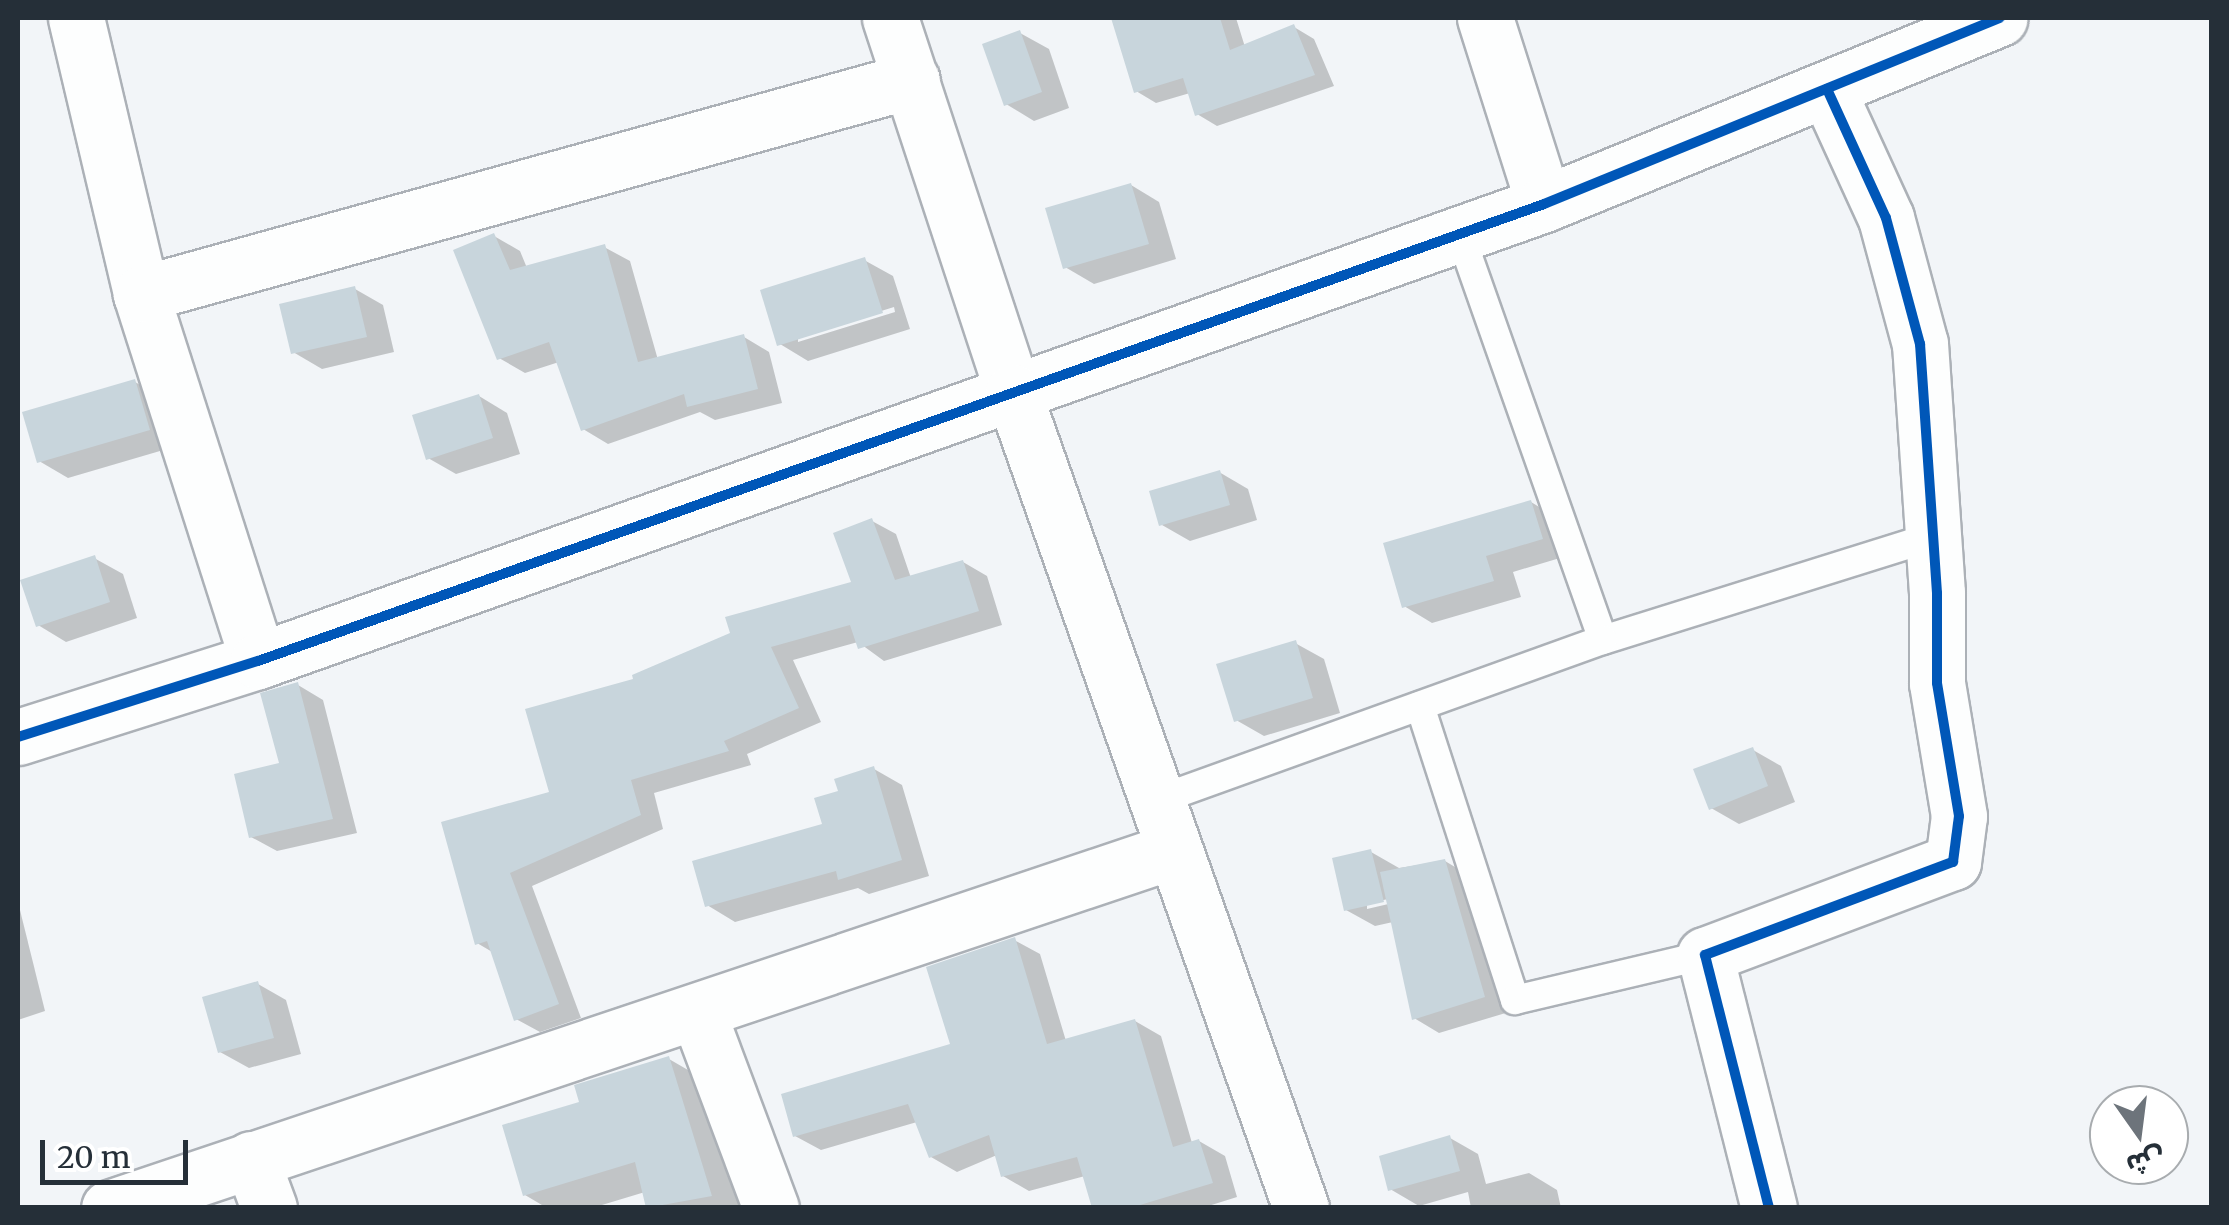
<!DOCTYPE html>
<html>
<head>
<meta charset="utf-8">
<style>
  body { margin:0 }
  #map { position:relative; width:2229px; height:1225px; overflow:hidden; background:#f2f5f8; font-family:Merriweather,"Noto Sans Arabic",serif }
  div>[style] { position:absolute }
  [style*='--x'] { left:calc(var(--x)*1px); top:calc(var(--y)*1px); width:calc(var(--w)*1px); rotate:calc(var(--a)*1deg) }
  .shadow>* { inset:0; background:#0003 }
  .building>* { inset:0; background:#c8d5dc }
  .roads { filter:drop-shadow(2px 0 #acb1b7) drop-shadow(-2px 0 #acb1b7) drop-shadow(0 2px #acb1b7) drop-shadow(0 -2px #acb1b7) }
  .service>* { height:28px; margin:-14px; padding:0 14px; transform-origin:14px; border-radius:14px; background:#fdfefe }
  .minor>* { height:55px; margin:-27.5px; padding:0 27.5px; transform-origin:27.5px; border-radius:27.5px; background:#fdfefe }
  .tertiary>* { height:55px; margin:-27.5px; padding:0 27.5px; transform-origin:27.5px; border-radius:27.5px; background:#fdfefe }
  .cycleway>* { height:10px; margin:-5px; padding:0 5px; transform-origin:5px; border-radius:5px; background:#0057b8 }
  span { translate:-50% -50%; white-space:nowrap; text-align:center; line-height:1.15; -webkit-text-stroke:9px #fff; paint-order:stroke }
  .frame { position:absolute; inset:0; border:20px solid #252f38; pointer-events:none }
  .north { position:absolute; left:2089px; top:1085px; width:100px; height:100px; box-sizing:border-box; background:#fff; border:2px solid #a8acaf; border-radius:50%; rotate:166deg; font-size:28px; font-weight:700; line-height:40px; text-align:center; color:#252f38 }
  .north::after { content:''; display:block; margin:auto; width:35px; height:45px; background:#6d747b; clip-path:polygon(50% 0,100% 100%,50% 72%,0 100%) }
  .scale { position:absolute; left:40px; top:1140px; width:148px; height:45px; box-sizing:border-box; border:5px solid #252f38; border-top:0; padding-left:12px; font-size:30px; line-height:35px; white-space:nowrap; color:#252f38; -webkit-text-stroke:8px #fff; paint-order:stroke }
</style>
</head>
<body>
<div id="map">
  <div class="shadow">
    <div style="clip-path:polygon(1139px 18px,1236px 18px,1245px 47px,1294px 27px,1314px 39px,1334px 86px,1217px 126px,1197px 114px,1190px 93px,1156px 103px,1136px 91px,1116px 24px)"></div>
    <div style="clip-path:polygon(1020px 33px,1049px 49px,1069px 108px,1034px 121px,1006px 104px)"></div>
    <div style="clip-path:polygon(1131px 185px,1159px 202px,1176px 259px,1094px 284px,1065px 267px)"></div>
    <div style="clip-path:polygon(494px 236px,520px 251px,527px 268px,604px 247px,630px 261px,658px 360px,744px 337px,769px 352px,782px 403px,715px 420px,700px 412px,608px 444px,583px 429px,559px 362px,525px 373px,499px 358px)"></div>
    <div style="clip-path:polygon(evenodd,864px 260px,893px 276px,910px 329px,808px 361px,780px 344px,864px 260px,894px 307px,895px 312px,798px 342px,798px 337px,894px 307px)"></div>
    <div style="clip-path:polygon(355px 289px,383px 305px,394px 352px,322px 369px,293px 352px)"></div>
    <div style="clip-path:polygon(135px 382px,163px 398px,177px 446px,68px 478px,39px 461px)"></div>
    <div style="clip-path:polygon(479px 396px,507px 413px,520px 454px,456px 474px,428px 458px)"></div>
    <div style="clip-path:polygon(1219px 472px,1248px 489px,1257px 520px,1190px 541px,1162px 525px)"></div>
    <div style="clip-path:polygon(1531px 502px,1559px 519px,1570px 555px,1513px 572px,1521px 597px,1432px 623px,1404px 606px)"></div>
    <div style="clip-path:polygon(872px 521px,896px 534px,911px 578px,963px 562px,987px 576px,1002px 625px,884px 661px,858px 642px,793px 660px,821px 722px,747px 754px,751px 765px,654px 793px,663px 829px,532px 886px,581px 1018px,540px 1032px,516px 1019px,494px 953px,477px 943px,444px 823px,552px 793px,636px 680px,854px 583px)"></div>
    <div style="clip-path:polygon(94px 558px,123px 574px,137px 618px,66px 642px,38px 625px)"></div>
    <div style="clip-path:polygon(1295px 643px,1324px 659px,1340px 713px,1264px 736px,1236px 720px)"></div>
    <div style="clip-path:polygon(298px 685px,323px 700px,357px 833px,277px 851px,251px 837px,282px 765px)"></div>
    <div style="clip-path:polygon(1753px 750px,1781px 766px,1795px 802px,1739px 824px,1711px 808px)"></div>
    <div style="clip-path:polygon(874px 769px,902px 785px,929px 876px,869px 894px,858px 888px,735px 922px,707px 905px,825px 826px,841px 793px)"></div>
    <div style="clip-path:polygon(evenodd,1371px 852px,1399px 868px,1445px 861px,1470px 876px,1509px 1012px,1439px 1033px,1414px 1018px,1393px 922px,1375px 926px,1346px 910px,1371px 852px,1396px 897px,1397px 902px,1367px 909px,1367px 904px,1396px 897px)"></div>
    <div style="clip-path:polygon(18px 902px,45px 1011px,18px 1020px)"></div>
    <div style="clip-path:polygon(1014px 940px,1040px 954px,1066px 1041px,1135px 1021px,1161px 1036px,1192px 1143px,1199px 1141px,1225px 1156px,1237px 1197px,1202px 1208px,1095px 1208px,1085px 1176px,1029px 1191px,1003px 1176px,997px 1155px,957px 1172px,931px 1157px,917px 1122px,821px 1150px,795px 1136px,953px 1046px)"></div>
    <div style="clip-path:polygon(258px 984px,286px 1000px,301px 1054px,249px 1068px,220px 1052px)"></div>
    <div style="clip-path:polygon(669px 1059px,707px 1081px,745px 1208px,648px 1208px,645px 1192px,592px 1208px,547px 1208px,525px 1195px,582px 1104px)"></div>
    <div style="clip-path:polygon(1450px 1138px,1478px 1154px,1486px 1184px,1529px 1173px,1557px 1190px,1561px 1208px,1471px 1208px,1468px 1192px,1419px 1206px,1390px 1189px)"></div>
  </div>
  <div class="building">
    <div style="clip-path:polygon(1111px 18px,1220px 18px,1230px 50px,1294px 24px,1315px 75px,1195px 116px,1183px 78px,1134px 93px)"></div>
    <div style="clip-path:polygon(1020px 30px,1042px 92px,1004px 106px,982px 44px)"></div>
    <div style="clip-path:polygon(1131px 183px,1149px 244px,1063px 269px,1045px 208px)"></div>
    <div style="clip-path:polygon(494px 233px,510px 270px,605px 244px,638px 362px,744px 334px,758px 389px,687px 407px,684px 394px,581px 431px,549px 342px,497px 360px,453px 250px)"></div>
    <div style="clip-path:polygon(865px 257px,883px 313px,777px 346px,760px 290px)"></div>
    <div style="clip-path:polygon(355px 286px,367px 337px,291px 354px,279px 304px)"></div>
    <div style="clip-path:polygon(135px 379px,150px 430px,37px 463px,22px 412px)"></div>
    <div style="clip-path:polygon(479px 394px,493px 438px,426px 460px,412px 415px)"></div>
    <div style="clip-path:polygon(1220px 470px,1230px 505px,1159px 526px,1149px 491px)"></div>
    <div style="clip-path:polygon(1531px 500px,1543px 539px,1486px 556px,1494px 581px,1402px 608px,1383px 543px)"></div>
    <div style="clip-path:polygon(872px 518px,895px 580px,963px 560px,979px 611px,858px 649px,850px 625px,771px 647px,799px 708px,724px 741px,729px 751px,631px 780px,641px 815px,510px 873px,559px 1004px,514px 1021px,487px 941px,475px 945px,441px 822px,549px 792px,525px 709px,633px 679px,632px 675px,730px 633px,725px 617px,851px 582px,833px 533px)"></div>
    <div style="clip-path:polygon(95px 555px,110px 602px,36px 627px,20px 580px)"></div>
    <div style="clip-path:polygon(1296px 640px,1313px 698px,1234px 722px,1216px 664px)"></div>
    <div style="clip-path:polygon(298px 682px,333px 819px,249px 838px,234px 774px,279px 763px,260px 693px)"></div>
    <div style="clip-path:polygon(1753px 747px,1768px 786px,1709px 810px,1693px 769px)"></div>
    <div style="clip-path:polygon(874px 766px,902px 860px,838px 880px,836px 871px,705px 907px,692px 861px,822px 824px,814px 798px,838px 791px,834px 779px)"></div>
    <div style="clip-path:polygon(1371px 849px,1384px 902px,1344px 911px,1332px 858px)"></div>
    <div style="clip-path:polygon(1445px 859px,1485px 997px,1412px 1020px,1380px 872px)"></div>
    <div style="clip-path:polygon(1015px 937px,1047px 1044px,1135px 1019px,1173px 1147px,1199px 1139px,1213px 1183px,1130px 1208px,1092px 1208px,1077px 1157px,1001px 1177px,989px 1135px,929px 1158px,908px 1104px,793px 1137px,781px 1094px,950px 1044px,926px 967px)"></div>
    <div style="clip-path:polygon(258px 981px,274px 1038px,218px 1053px,202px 997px)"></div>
    <div style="clip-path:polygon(669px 1056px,712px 1196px,646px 1208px,635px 1162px,523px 1196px,502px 1125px,579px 1102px,574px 1085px)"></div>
    <div style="clip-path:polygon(1450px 1135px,1460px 1171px,1388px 1191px,1379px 1156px)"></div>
  </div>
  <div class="roads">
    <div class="service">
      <div style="--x:1460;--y:234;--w:430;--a:70.6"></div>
      <div style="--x:1603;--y:640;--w:347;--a:-17.4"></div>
      <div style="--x:1420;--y:706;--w:309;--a:72.1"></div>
      <div style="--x:1515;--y:1000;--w:195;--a:-13.3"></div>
      <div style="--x:1155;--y:801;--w:476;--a:-19.8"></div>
    </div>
    <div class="minor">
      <div style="--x:76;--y:18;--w:284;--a:76.7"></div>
      <div style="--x:141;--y:294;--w:385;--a:72.3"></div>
      <div style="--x:1485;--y:18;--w:195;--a:72.4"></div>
      <div style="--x:141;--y:294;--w:800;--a:-15.51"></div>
      <div style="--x:18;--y:737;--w:252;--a:-17.6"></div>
      <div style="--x:258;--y:661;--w:1365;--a:-19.56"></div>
      <div style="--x:1544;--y:204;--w:492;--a:-22.2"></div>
      <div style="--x:698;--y:1013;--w:208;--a:69.5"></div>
      <div style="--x:251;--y:1159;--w:52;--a:69.8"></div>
      <div style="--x:109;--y:1208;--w:1121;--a:-18.56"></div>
      <div style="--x:1769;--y:1208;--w:261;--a:-104.2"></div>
      <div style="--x:1705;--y:955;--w:265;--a:-20.6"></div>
      <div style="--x:1953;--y:862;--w:46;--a:-82.6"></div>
      <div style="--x:1959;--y:816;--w:135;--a:-99.4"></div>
      <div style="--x:1937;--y:683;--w:90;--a:-90"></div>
      <div style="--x:1937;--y:593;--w:250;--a:-93.9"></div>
      <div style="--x:1920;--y:344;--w:131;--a:-105.1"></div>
      <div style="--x:1886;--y:218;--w:142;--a:-114.6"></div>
    </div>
    <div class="tertiary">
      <div style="--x:890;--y:18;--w:394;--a:71.8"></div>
      <div style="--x:1013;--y:392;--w:865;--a:70.56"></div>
    </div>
  </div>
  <div class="cycleway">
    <div style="--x:18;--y:737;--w:252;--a:-17.6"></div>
    <div style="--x:258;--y:661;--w:1365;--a:-19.56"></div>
    <div style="--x:1544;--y:204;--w:492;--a:-22.2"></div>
    <div style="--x:1769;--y:1208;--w:261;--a:-104.2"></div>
    <div style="--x:1705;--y:955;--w:265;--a:-20.6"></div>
    <div style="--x:1953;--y:862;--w:46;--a:-82.6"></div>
    <div style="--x:1959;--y:816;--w:135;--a:-99.4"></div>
    <div style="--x:1937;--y:683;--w:90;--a:-90"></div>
    <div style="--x:1937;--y:593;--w:250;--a:-93.9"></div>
    <div style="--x:1920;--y:344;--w:131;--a:-105.1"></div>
    <div style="--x:1886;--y:218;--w:142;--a:-114.6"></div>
  </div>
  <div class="frame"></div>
  <div class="north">ش</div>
  <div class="scale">20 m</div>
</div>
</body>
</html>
